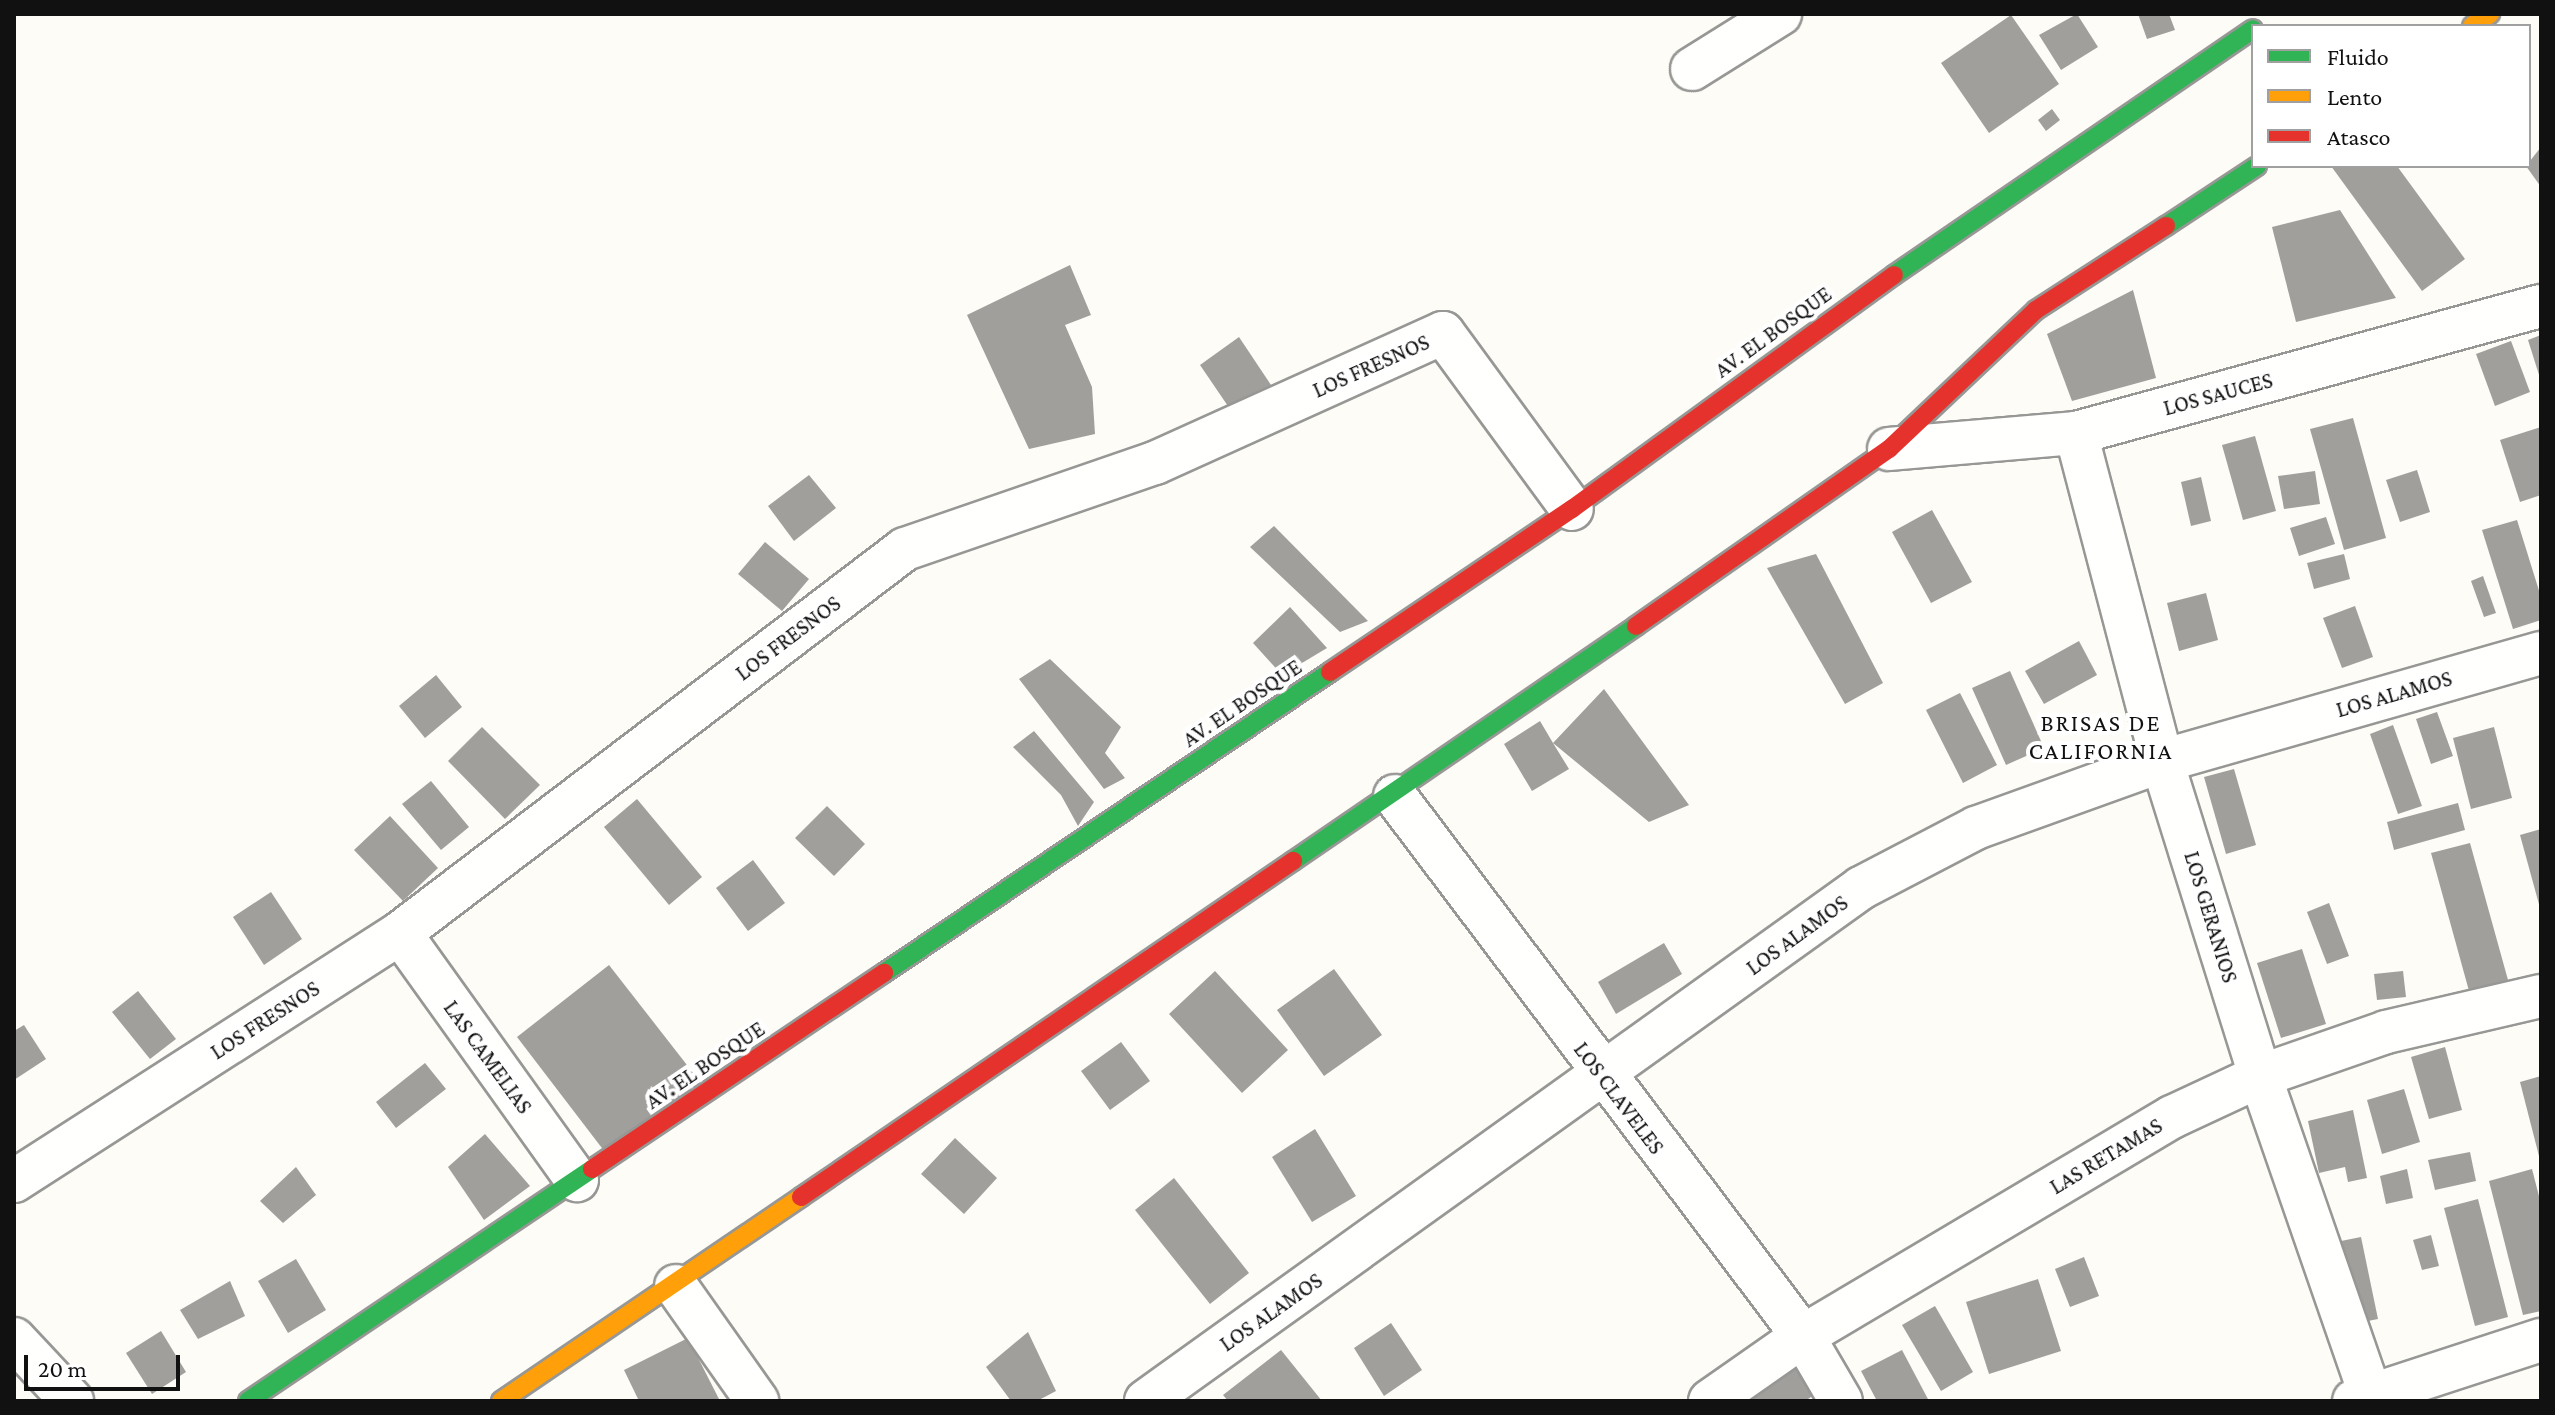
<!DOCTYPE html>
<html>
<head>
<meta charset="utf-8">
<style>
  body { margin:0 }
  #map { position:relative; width:2555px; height:1415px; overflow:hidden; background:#fdfcf7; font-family:"Crimson Pro",serif }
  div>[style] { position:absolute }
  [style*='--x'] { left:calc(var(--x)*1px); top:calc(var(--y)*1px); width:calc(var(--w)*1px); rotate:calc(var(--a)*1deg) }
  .building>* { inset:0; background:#a19f9c }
  .roads { filter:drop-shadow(2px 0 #979795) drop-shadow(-2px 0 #979795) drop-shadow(0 2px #979795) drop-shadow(0 -2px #979795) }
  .street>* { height:42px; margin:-21px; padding:0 21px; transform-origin:21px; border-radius:21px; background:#fffffe }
  .fast>* { height:18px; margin:-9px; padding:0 9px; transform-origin:9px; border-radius:9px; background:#30b455 }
  .slow>* { height:18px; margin:-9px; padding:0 9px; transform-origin:9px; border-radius:9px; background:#ff9f0a }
  .jam>* { height:18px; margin:-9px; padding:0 9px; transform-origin:9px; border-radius:9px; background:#e5322d }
  span { translate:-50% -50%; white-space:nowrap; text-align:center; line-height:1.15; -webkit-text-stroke:8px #fff; paint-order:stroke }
  .street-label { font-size:22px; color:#111 }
  .neighbourhood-label { font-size:24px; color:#111; letter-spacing:2px }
  .frame { position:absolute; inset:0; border:16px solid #111; pointer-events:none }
  .legend { position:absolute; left:2251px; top:24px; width:280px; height:144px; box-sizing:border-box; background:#fff; border:2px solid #a0a0a0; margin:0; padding:10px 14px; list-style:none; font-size:24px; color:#111 }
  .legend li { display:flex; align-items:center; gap:16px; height:40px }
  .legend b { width:40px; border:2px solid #a0a0a0 }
  .scale { position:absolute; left:24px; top:1355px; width:156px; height:36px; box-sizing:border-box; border:4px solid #111; border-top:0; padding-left:10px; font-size:24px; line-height:28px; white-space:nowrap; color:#111; -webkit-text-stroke:6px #fff; paint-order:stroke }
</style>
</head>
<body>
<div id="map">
  <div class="building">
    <div style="clip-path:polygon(2077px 14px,2098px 47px,2061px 70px,2039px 35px)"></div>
    <div style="clip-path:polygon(2138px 14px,2169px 14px,2175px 30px,2147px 39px)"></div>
    <div style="clip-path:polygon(2011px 15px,2059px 84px,1989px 133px,1941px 63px)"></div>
    <div style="clip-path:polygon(2052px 109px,2060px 120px,2046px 131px,2038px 120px)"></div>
    <div style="clip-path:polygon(2541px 147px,2541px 187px,2526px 166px)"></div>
    <div style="clip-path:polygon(2331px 166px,2397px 166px,2465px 259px,2422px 291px)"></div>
    <div style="clip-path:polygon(2340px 210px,2396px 298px,2296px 322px,2272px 227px)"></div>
    <div style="clip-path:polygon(1070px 265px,1091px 315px,1065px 325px,1092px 387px,1095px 434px,1029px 449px,967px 315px)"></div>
    <div style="clip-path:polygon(2133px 290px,2156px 378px,2072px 401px,2047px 334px)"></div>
    <div style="clip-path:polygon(2541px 335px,2541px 378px,2540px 378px,2528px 340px)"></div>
    <div style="clip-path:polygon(1239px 337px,1271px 385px,1232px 412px,1200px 365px)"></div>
    <div style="clip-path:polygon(2511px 341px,2530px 392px,2495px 406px,2476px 354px)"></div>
    <div style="clip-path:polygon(2353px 418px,2386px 538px,2344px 550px,2310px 429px)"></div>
    <div style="clip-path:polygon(2541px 427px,2541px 495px,2520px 502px,2500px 440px)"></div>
    <div style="clip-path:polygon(2255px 436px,2276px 511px,2243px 520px,2222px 445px)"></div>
    <div style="clip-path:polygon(2417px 470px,2430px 512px,2400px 522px,2386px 480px)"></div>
    <div style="clip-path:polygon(2315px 471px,2320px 504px,2284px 509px,2278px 476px)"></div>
    <div style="clip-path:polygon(809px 475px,836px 508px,794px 541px,768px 506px)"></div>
    <div style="clip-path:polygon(2201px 477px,2211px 521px,2191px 526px,2181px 482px)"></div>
    <div style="clip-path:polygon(1932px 510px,1972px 582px,1931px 603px,1892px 532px)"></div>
    <div style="clip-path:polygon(2326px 517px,2335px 544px,2299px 556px,2290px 528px)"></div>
    <div style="clip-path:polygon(2517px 520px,2541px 597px,2541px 620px,2513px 629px,2482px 530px)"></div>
    <div style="clip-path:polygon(1274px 526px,1368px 621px,1340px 632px,1250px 547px)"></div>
    <div style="clip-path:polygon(765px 542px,809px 579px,782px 611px,738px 574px)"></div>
    <div style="clip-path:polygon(1816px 554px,1883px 683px,1845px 704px,1767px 568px)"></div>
    <div style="clip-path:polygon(2344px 554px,2350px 579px,2314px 589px,2307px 563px)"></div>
    <div style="clip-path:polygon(2483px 576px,2496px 613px,2484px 617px,2471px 581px)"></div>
    <div style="clip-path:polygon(2206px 593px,2218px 640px,2179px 651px,2167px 603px)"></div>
    <div style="clip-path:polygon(2355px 606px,2373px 657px,2342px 668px,2323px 618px)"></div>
    <div style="clip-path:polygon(1290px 607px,1327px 648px,1282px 675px,1253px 643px)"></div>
    <div style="clip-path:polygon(2079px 641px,2097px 675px,2044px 704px,2025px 671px)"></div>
    <div style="clip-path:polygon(1050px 659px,1121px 727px,1105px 753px,1125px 778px,1104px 789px,1019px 679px)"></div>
    <div style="clip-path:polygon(2010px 671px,2044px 748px,2006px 765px,1972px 688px)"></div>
    <div style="clip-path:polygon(436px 675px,462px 707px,425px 738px,399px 706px)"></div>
    <div style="clip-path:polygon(1604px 689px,1689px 805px,1649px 822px,1553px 743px,1569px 769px,1532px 791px,1504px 744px,1540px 721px,1553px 743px)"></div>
    <div style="clip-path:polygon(1960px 693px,1997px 765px,1963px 783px,1926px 710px)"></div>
    <div style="clip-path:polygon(2437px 712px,2453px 756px,2431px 764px,2416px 719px)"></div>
    <div style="clip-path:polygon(2393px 725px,2422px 806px,2398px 814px,2370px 734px)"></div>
    <div style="clip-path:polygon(482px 727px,540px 785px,505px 819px,448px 761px)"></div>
    <div style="clip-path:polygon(2494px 727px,2512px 798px,2471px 809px,2453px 738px)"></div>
    <div style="clip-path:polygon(1034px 731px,1094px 802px,1078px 826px,1061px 795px,1013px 747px)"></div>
    <div style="clip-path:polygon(2234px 769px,2256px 845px,2226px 854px,2204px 777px)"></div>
    <div style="clip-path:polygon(431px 781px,469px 827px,441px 850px,402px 804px)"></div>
    <div style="clip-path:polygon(637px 799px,702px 877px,669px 905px,604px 827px)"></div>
    <div style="clip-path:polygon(2458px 803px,2465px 830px,2394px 850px,2387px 822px)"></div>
    <div style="clip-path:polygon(827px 806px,865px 844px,834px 876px,795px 838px)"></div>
    <div style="clip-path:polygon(390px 816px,438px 868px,403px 901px,354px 850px)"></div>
    <div style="clip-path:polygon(2541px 829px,2541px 908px,2540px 908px,2520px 835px)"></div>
    <div style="clip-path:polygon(2470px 843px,2508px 980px,2469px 991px,2431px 853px)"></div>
    <div style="clip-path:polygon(753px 860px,785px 903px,748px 931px,716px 888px)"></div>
    <div style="clip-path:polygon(271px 892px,302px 939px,264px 965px,233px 917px)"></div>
    <div style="clip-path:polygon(2329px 903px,2349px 956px,2327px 964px,2307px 912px)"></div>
    <div style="clip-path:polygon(1664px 943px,1682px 974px,1616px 1014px,1598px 982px)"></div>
    <div style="clip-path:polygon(2302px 949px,2326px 1024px,2281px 1038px,2257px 963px)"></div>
    <div style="clip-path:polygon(609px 965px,701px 1083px,608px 1156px,517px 1037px)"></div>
    <div style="clip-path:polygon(1334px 969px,1382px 1035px,1324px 1076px,1277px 1010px)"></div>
    <div style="clip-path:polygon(1215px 971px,1288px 1050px,1242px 1093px,1169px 1014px)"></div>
    <div style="clip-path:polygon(2403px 971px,2406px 997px,2377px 1000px,2374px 974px)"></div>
    <div style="clip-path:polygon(138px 991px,176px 1039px,150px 1059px,112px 1012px)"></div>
    <div style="clip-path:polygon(24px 1025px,46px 1059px,14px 1080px,14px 1031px)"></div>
    <div style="clip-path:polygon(1121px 1042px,1150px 1081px,1110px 1110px,1081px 1071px)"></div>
    <div style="clip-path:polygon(2445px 1047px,2462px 1110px,2429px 1119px,2411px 1057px)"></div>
    <div style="clip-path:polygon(425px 1063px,446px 1089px,396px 1128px,376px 1102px)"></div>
    <div style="clip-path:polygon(2541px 1076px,2541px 1160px,2540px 1160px,2520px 1082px)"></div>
    <div style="clip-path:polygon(2404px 1089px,2420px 1142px,2382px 1154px,2367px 1100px)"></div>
    <div style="clip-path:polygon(2353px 1110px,2367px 1178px,2348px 1182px,2345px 1167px,2319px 1173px,2308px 1121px)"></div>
    <div style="clip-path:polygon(1315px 1129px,1356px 1196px,1312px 1222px,1272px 1157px)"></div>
    <div style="clip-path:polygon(485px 1134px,530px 1186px,484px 1220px,448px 1167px)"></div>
    <div style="clip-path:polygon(955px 1138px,997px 1178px,964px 1214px,921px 1174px)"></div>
    <div style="clip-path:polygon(2470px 1152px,2476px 1181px,2435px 1190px,2428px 1160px)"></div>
    <div style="clip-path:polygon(296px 1167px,316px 1195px,283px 1223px,260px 1201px)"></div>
    <div style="clip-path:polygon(2407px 1169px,2413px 1198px,2386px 1204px,2380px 1176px)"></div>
    <div style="clip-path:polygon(2532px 1169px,2541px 1204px,2541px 1311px,2523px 1315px,2489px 1181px)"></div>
    <div style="clip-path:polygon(1174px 1178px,1249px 1273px,1210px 1304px,1135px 1210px)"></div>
    <div style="clip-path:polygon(2478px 1199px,2508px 1317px,2475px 1326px,2444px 1208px)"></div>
    <div style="clip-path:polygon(2431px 1235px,2439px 1266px,2422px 1270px,2413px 1240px)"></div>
    <div style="clip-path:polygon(2361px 1237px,2378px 1319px,2348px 1325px,2331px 1243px)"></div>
    <div style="clip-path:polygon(2084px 1257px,2099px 1296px,2070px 1307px,2055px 1269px)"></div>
    <div style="clip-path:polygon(296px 1259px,326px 1310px,288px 1333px,258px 1281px)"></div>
    <div style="clip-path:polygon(2038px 1279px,2061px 1351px,1989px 1374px,1966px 1302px)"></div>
    <div style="clip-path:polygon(230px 1281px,245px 1316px,198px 1339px,180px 1310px)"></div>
    <div style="clip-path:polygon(1935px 1306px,1973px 1372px,1941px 1391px,1902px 1325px)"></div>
    <div style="clip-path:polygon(1391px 1323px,1422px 1370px,1384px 1396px,1354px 1348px)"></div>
    <div style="clip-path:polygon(161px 1331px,186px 1372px,152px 1394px,126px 1353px)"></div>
    <div style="clip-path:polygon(1028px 1332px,1056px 1391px,1037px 1401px,1011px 1401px,986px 1367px)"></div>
    <div style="clip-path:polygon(688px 1338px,720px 1401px,639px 1401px,624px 1370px)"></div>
    <div style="clip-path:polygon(1281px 1350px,1322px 1401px,1228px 1401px,1223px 1395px)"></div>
    <div style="clip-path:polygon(1902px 1350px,1929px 1401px,1877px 1401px,1861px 1371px)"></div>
    <div style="clip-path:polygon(1791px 1361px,1814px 1395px,1805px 1401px,1734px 1401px)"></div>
  </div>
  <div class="roads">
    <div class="street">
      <div style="--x:1692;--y:69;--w:104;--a:-32"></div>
      <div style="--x:2076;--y:433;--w:339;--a:75.3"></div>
      <div style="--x:2162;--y:761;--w:330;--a:72.7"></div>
      <div style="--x:2260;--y:1076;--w:336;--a:70.9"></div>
      <div style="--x:1889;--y:449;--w:188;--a:-4.9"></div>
      <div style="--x:2076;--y:433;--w:482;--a:-15.3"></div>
      <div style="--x:1395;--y:796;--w:677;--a:52.93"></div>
      <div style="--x:1803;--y:1336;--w:75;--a:59.7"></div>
      <div style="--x:400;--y:933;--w:304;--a:54.4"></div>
      <div style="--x:14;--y:1181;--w:459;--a:-32.7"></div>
      <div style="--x:400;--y:933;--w:634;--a:-37.25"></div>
      <div style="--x:905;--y:549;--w:264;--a:-19"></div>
      <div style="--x:1155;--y:463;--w:316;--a:-24.3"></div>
      <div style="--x:1443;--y:333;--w:218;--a:53.8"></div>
      <div style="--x:676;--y:1286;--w:141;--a:54.8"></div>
      <div style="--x:14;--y:1339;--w:85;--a:46.9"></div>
      <div style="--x:1146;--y:1401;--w:880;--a:-35.66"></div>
      <div style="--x:1861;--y:888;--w:130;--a:-27.6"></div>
      <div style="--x:1976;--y:828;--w:198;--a:-19.8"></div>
      <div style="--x:2162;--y:761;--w:394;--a:-15.9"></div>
      <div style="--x:1710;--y:1401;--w:113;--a:-35"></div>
      <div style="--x:1803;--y:1336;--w:429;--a:-30.7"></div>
      <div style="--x:2172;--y:1117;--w:97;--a:-25"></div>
      <div style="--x:2260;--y:1076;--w:133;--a:-19.2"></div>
      <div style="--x:2386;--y:1032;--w:159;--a:-13.1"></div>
      <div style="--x:2354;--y:1401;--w:197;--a:-18.1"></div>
    </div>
    <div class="fast">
      <div style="--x:2166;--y:226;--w:109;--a:-33.4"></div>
      <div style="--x:1894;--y:275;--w:435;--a:-34.4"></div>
      <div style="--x:1293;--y:861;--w:416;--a:-34.4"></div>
      <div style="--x:884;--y:973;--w:538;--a:-34.01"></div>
      <div style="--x:248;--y:1401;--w:415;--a:-34"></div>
    </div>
    <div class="slow">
      <div style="--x:2472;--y:26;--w:22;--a:-34"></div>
      <div style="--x:501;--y:1401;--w:363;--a:-34.2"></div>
    </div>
    <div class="jam">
      <div style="--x:1636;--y:626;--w:309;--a:-35"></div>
      <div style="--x:1889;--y:449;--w:202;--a:-43.4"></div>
      <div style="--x:2036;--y:310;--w:155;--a:-32.9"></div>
      <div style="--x:1330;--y:672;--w:292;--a:-34"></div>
      <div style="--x:1572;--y:509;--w:398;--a:-36"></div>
      <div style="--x:592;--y:1169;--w:352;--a:-33.9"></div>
      <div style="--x:801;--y:1197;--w:596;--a:-34.33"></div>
    </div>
  </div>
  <div class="street-label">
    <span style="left:1773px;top:332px;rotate:-36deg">AV. EL BOSQUE</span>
    <span style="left:1371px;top:366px;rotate:-24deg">LOS FRESNOS</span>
    <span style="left:2218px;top:394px;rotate:-15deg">LOS SAUCES</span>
    <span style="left:788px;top:638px;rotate:-37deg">LOS FRESNOS</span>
    <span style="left:2394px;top:694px;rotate:-16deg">LOS ALAMOS</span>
    <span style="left:1242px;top:703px;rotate:-34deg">AV. EL BOSQUE</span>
    <span style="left:2211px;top:917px;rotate:73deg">LOS GERANIOS</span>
    <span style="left:1797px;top:935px;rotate:-36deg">LOS ALAMOS</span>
    <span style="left:265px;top:1020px;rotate:-33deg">LOS FRESNOS</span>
    <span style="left:488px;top:1057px;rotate:54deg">LAS CAMELIAS</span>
    <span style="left:705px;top:1065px;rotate:-34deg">AV. EL BOSQUE</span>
    <span style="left:1619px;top:1098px;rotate:53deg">LOS CLAVELES</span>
    <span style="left:2106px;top:1156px;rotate:-31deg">LAS RETAMAS</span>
    <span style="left:1271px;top:1312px;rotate:-35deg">LOS ALAMOS</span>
  </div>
  <div class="neighbourhood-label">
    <span style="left:2101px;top:737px">BRISAS DE<br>CALIFORNIA</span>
  </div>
  <div class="frame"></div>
  <ul class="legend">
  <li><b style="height:10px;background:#30b455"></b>Fluido</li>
  <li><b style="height:10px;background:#ff9f0a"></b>Lento</li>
  <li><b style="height:10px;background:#e5322d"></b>Atasco</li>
  </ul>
  <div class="scale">20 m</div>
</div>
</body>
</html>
